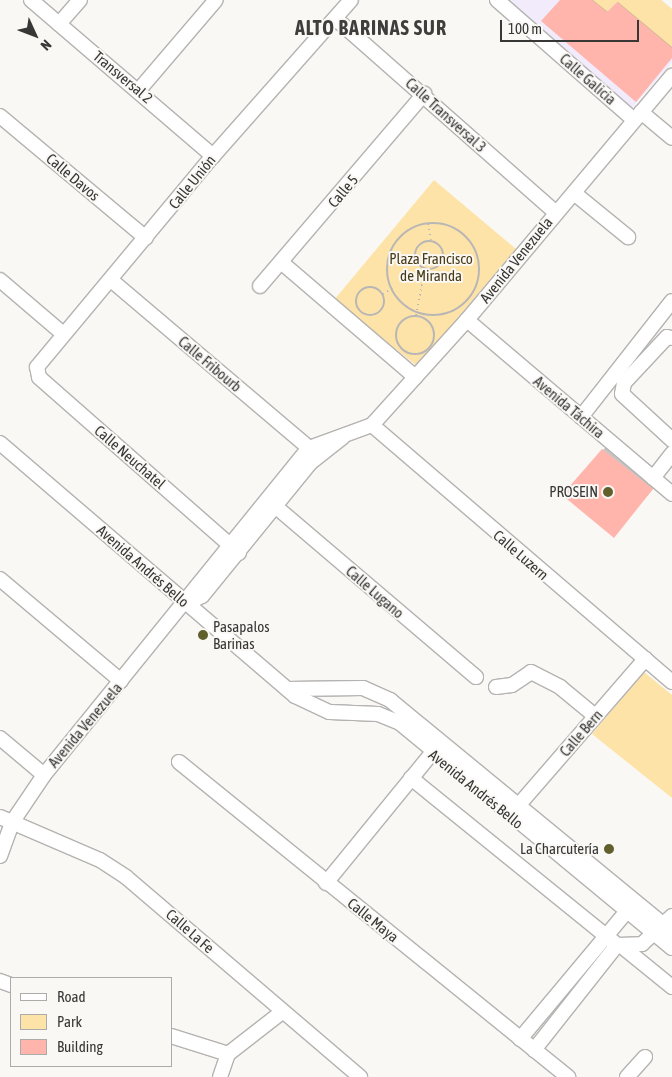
<!DOCTYPE html>
<html>
<head>
<meta charset="utf-8">
<style>
  body { margin:0 }
  #map { position:relative; width:672px; height:1077px; overflow:hidden; background:#faf8f5; font-family:"Asap Condensed",sans-serif }
  div>[style] { position:absolute }
  [style*='--x'] { left:calc(var(--x)*1px); top:calc(var(--y)*1px); width:calc(var(--w)*1px); rotate:calc(var(--a)*1deg) }
  .education>* { inset:0; background:#f1ebfc }
  .green>* { inset:0; background:#fee3a8 }
  .shadow>* { inset:0; background:#0003 }
  .building>* { inset:0; background:#ffb5ac }
  .path>* { height:2px; margin-top:-1px; transform-origin:0; background:repeating-linear-gradient(90deg,#b9b7b5 0 1px,transparent 0 5px) }
  .path>.ring { margin:-1px; padding:0; box-sizing:content-box; background:none; border:2px solid #b9b7b5; border-radius:50% }
  .roads { filter:drop-shadow(1px 0 #b5b3b1) drop-shadow(-1px 0 #b5b3b1) drop-shadow(0 1px #b5b3b1) drop-shadow(0 -1px #b5b3b1) }
  .minor>* { height:14px; margin:-7px; padding:0 7px; transform-origin:7px; border-radius:7px; background:#fff }
  .dots>* { width:14px; height:14px; translate:-50% -50%; box-sizing:border-box; border:2px solid #faf8f5; border-radius:50% }
  span { translate:-50% -50%; white-space:nowrap; text-align:center; line-height:1.15; -webkit-text-stroke:4px #faf8f5; paint-order:stroke }
  .street-label { font-size:15px; color:#373736 }
  .park-label { font-size:15px; color:#4a3b17 }
  .poi-label { font-size:15px; color:#373736 }
  .right { translate:-100% -50%; text-align:right }
  .left { translate:0 -50%; text-align:left }
  .district-label { font-size:20px; color:#403e3c; font-weight:700; letter-spacing:1px }
  .legend { position:absolute; left:10px; top:977px; width:162px; height:90px; box-sizing:border-box; background:#faf8f5; border:1px solid #acaba9; margin:0; padding:6px 9px; list-style:none; font-size:15px; color:#373736 }
  .legend li { display:flex; align-items:center; gap:10px; height:25px }
  .legend b { width:25px; border:1px solid #acaba9 }
  .north { position:absolute; left:10px; top:10px; width:50px; height:50px; -webkit-text-stroke:4px #faf8f5; paint-order:stroke; rotate:133deg; font-size:14px; font-weight:700; line-height:20px; text-align:center; color:#373736 }
  .north::after { content:''; display:block; margin:auto; width:18px; height:22px; background:#373736; clip-path:polygon(50% 0,100% 100%,50% 72%,0 100%) }
  .scale { position:absolute; left:500px; top:20px; width:139px; height:22px; box-sizing:border-box; border:2px solid #373736; border-top:0; padding-left:6px; font-size:15px; line-height:18px; white-space:nowrap; color:#373736; -webkit-text-stroke:4px #faf8f5; paint-order:stroke }
</style>
</head>
<body>
<div id="map">
  <div class="education">
    <div style="clip-path:polygon(508px 0,662px 0,672px 9px,672px 62px,632px 108px)"></div>
  </div>
  <div class="green">
    <div style="clip-path:polygon(592px 0,661px 0,672px 9px,672px 48px,617px 2px,607px 12px)"></div>
    <div style="clip-path:polygon(434px 180px,516px 249px,417px 366px,334px 300px)"></div>
    <div style="clip-path:polygon(644px 672px,672px 695px,672px 798px,592px 734px)"></div>
  </div>
  <div class="shadow">
    <div style="clip-path:polygon(561px 0,593px 0,608px 12px,618px 2px,672px 47px,672px 56px)"></div>
    <div style="clip-path:polygon(608px 445px,657px 484px,618px 531px,603px 450px)"></div>
  </div>
  <div class="building">
    <div style="clip-path:polygon(560px 0,592px 0,607px 12px,617px 2px,672px 48px,672px 58px,636px 102px,541px 21px)"></div>
    <div style="clip-path:polygon(602px 449px,653px 489px,614px 538px,562px 495px)"></div>
  </div>
  <div class="path">
    <div class="ring" style="left:387px;top:223px;width:90px;height:90px"></div>
    <div style="--x:428;--y:224;--w:16;--a:79"></div>
    <div class="ring" style="left:415px;top:241px;width:26px;height:26px"></div>
    <div class="ring" style="left:356px;top:287px;width:26px;height:26px"></div>
    <div style="--x:383;--y:294;--w:11;--a:-34"></div>
    <div style="--x:416;--y:315;--w:47;--a:-78.9"></div>
    <div class="ring" style="left:396px;top:316px;width:36px;height:36px"></div>
  </div>
  <div class="roads">
    <div class="minor">
      <div style="--x:31;--y:0;--w:240;--a:40.6"></div>
      <div style="--x:497;--y:0;--w:181;--a:41.2"></div>
      <div style="--x:336;--y:19;--w:292;--a:41.4"></div>
      <div style="--x:59;--y:24;--w:32;--a:-49"></div>
      <div style="--x:139;--y:90;--w:118;--a:-49.5"></div>
      <div style="--x:641;--y:112;--w:40;--a:40"></div>
      <div style="--x:0;--y:116;--w:190;--a:39.9"></div>
      <div style="--x:574;--y:193;--w:70;--a:39.2"></div>
      <div style="--x:281;--y:262;--w:177;--a:40.6"></div>
      <div style="--x:0;--y:280;--w:82;--a:40.5"></div>
      <div style="--x:111;--y:280;--w:260;--a:40.3"></div>
      <div style="--x:260;--y:286;--w:253;--a:-49.5"></div>
      <div style="--x:467;--y:320;--w:269;--a:40.3"></div>
      <div style="--x:672;--y:338;--w:5;--a:-169"></div>
      <div style="--x:667;--y:337;--w:63;--a:133.1"></div>
      <div style="--x:624;--y:383;--w:11;--a:100"></div>
      <div style="--x:622;--y:394;--w:68;--a:42.6"></div>
      <div style="--x:581;--y:417;--w:147;--a:-51.9"></div>
      <div style="--x:372;--y:425;--w:395;--a:40.6"></div>
      <div style="--x:0;--y:443;--w:389;--a:40.6"></div>
      <div style="--x:295;--y:696;--w:38;--a:25"></div>
      <div style="--x:330;--y:712;--w:48;--a:2.4"></div>
      <div style="--x:378;--y:714;--w:24;--a:22"></div>
      <div style="--x:400;--y:723;--w:353;--a:39.6"></div>
      <div style="--x:653;--y:478;--w:31;--a:-52"></div>
      <div style="--x:275;--y:506;--w:264;--a:40.4"></div>
      <div style="--x:239;--y:553;--w:266;--a:-138.7"></div>
      <div style="--x:39;--y:377;--w:10;--a:-101"></div>
      <div style="--x:37;--y:367;--w:275;--a:-50.2"></div>
      <div style="--x:213;--y:156;--w:208;--a:-48.5"></div>
      <div style="--x:0;--y:579;--w:158;--a:40.1"></div>
      <div style="--x:186;--y:604;--w:18;--a:-27"></div>
      <div style="--x:202;--y:596;--w:171;--a:-50.9"></div>
      <div style="--x:310;--y:463;--w:42;--a:-38.2"></div>
      <div style="--x:496;--y:687;--w:16;--a:-7"></div>
      <div style="--x:512;--y:685;--w:23;--a:-34"></div>
      <div style="--x:531;--y:672;--w:33;--a:27"></div>
      <div style="--x:560;--y:687;--w:45;--a:39.6"></div>
      <div style="--x:287;--y:689;--w:76;--a:-0.8"></div>
      <div style="--x:363;--y:688;--w:30;--a:24"></div>
      <div style="--x:390;--y:700;--w:365;--a:39.4"></div>
      <div style="--x:0;--y:738;--w:57;--a:40.1"></div>
      <div style="--x:179;--y:762;--w:501;--a:39"></div>
      <div style="--x:411;--y:778;--w:265;--a:39"></div>
      <div style="--x:617;--y:945;--w:25;--a:-2"></div>
      <div style="--x:642;--y:944;--w:41;--a:-43"></div>
      <div style="--x:517;--y:807;--w:196;--a:-49.1"></div>
      <div style="--x:0;--y:817;--w:109;--a:23.3"></div>
      <div style="--x:100;--y:860;--w:31;--a:33"></div>
      <div style="--x:126;--y:877;--w:308;--a:40.5"></div>
      <div style="--x:0;--y:856;--w:37;--a:-70"></div>
      <div style="--x:13;--y:821;--w:55;--a:-56"></div>
      <div style="--x:44;--y:775;--w:421;--a:-51"></div>
      <div style="--x:309;--y:448;--w:67;--a:-20.1"></div>
      <div style="--x:372;--y:425;--w:142;--a:-47.9"></div>
      <div style="--x:467;--y:320;--w:319;--a:-50"></div>
      <div style="--x:326;--y:883;--w:168;--a:-50.8"></div>
      <div style="--x:624;--y:948;--w:62;--a:39.1"></div>
      <div style="--x:0;--y:981;--w:12;--a:20"></div>
      <div style="--x:171;--y:1036;--w:60;--a:17.5"></div>
      <div style="--x:520;--y:1039;--w:175;--a:-50.1"></div>
      <div style="--x:534;--y:1050;--w:134;--a:-51.7"></div>
      <div style="--x:220;--y:1077;--w:24;--a:-71"></div>
      <div style="--x:228;--y:1054;--w:68;--a:-37.9"></div>
      <div style="--x:627;--y:1077;--w:27;--a:-48"></div>
    </div>
  </div>
  <div class="dots">
    <div style="left:608px;top:492px;background:#615f2c"></div>
    <div style="left:203px;top:635px;background:#615f2c"></div>
    <div style="left:609px;top:849px;background:#615f2c"></div>
  </div>
  <div class="street-label">
    <span style="left:123px;top:77px;rotate:40deg">Transversal 2</span>
    <span style="left:588px;top:79px;rotate:41deg">Calle Galicia</span>
    <span style="left:446px;top:115px;rotate:42deg">Calle Transversal 3</span>
    <span style="left:73px;top:177px;rotate:40deg">Calle Davos</span>
    <span style="left:192px;top:182px;rotate:-51deg">Calle Unión</span>
    <span style="left:343px;top:191px;rotate:-50deg">Calle 5</span>
    <span style="left:516px;top:260px;rotate:-51deg">Avenida Venezuela</span>
    <span style="left:210px;top:364px;rotate:40deg">Calle Fribourb</span>
    <span style="left:569px;top:407px;rotate:40deg">Avenida Táchira</span>
    <span style="left:130px;top:457px;rotate:41deg">Calle Neuchatel</span>
    <span style="left:521px;top:555px;rotate:41deg">Calle Luzern</span>
    <span style="left:143px;top:566px;rotate:41deg">Avenida Andrés Bello</span>
    <span style="left:375px;top:592px;rotate:41deg">Calle Lugano</span>
    <span style="left:85px;top:725px;rotate:-50deg">Avenida Venezuela</span>
    <span style="left:581px;top:733px;rotate:-49deg">Calle Bern</span>
    <span style="left:476px;top:789px;rotate:39deg">Avenida Andrés Bello</span>
    <span style="left:373px;top:920px;rotate:39deg">Calle Maya</span>
    <span style="left:190px;top:931px;rotate:41deg">Calle La Fe</span>
  </div>
  <div class="park-label">
    <span style="left:431px;top:267px">Plaza Francisco<br>de Miranda</span>
  </div>
  <div class="poi-label">
    <span class="right" style="left:598px;top:492px">PROSEIN</span>
    <span class="left" style="left:213px;top:635px">Pasapalos<br>Barinas</span>
    <span class="right" style="left:599px;top:849px">La Charcutería</span>
  </div>
  <div class="district-label">
    <span style="left:371px;top:27px">ALTO BARINAS SUR</span>
  </div>
  <ul class="legend">
  <li><b style="height:6px;background:#fff"></b>Road</li>
  <li><b style="height:14px;background:#fee3a8"></b>Park</li>
  <li><b style="height:14px;background:#ffb5ac"></b>Building</li>
  </ul>
  <div class="north">N</div>
  <div class="scale">100 m</div>
</div>
</body>
</html>
